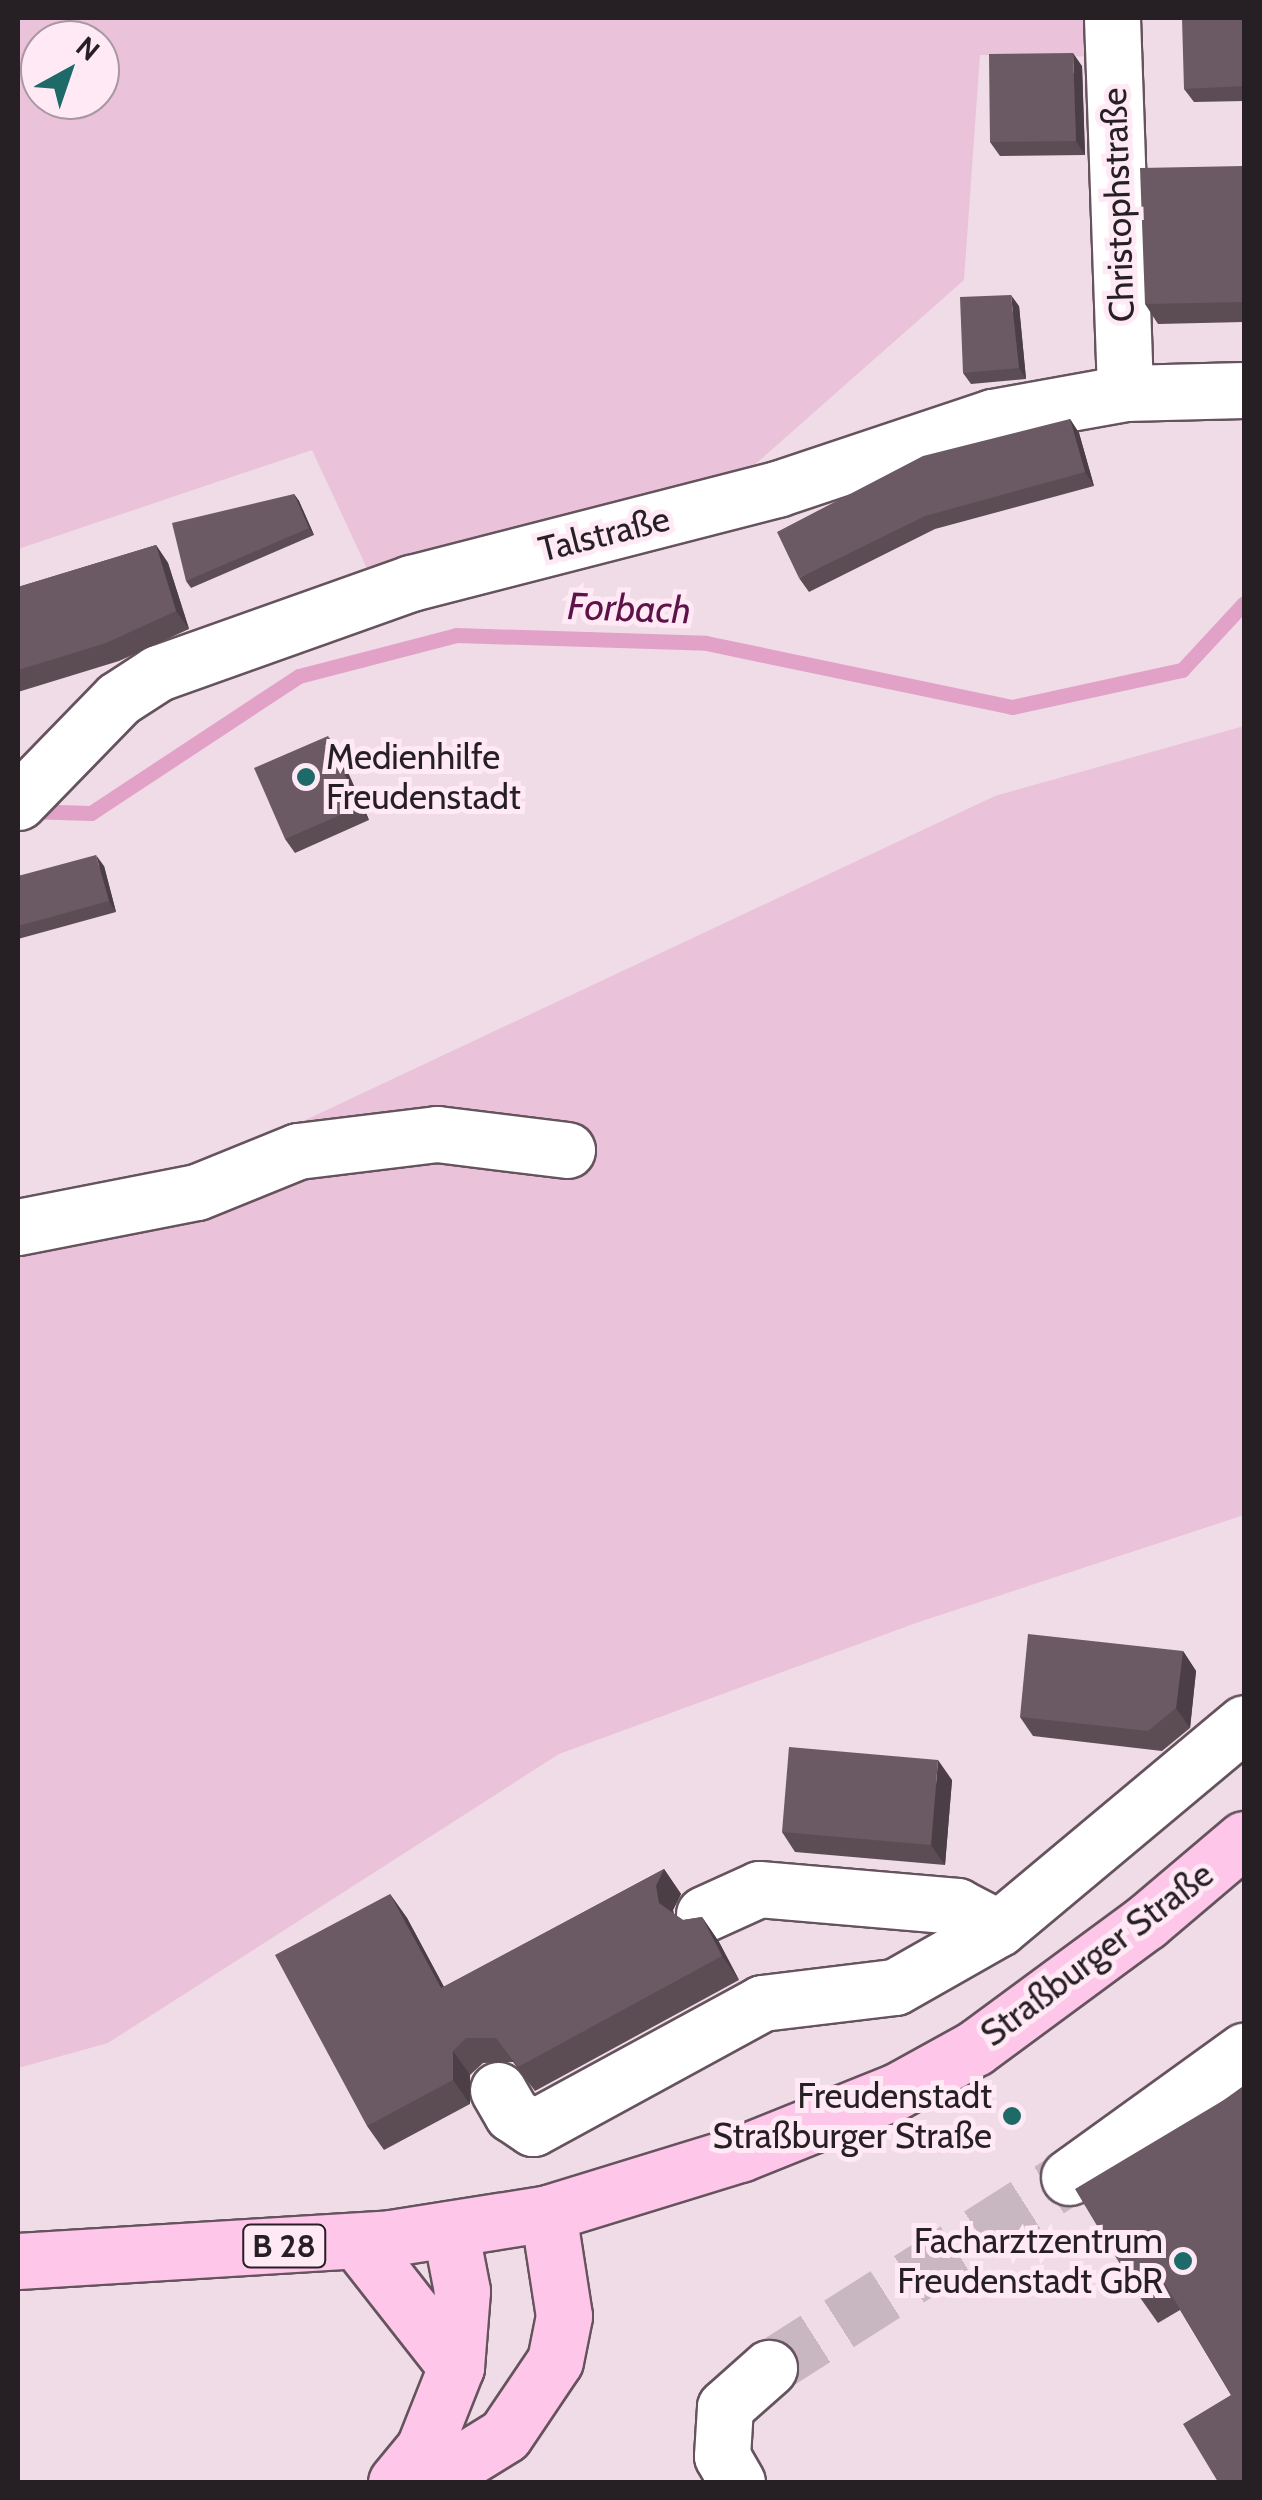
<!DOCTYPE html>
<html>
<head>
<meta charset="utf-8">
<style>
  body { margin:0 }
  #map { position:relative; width:1262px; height:2500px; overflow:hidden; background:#f0dce7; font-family:Cabin,sans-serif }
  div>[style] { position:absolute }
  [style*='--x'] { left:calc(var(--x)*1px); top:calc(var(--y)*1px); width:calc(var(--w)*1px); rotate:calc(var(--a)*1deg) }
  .green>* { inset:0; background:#eac2d9 }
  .stream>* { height:15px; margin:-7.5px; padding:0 7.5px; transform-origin:7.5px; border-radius:7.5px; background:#e2a2c8 }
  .minor-tunnel>* { height:55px; margin-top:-27.5px; transform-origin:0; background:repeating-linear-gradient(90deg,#c8b6c0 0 55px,transparent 0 83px) }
  .roads { filter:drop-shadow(2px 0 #65535d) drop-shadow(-2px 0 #65535d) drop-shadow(0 2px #65535d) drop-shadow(0 -2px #65535d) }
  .minor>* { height:55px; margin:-27.5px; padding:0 27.5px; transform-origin:27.5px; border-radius:27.5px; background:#fff }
  .major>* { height:55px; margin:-27.5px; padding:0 27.5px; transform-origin:27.5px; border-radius:27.5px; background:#fec6e9 }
  .wall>* { inset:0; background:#5c4d55 }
  .shaded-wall>* { inset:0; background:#4b3e45 }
  .building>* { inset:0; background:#6b5963 }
  .dots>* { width:28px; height:28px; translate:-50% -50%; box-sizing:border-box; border:5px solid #fee9f5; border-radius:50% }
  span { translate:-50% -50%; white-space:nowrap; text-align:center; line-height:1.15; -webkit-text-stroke:10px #fee9f5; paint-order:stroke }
  .shield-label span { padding:2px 8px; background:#fee9f5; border:2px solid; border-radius:8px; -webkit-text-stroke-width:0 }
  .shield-label { font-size:32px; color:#261f23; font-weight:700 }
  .street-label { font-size:35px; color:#261f23 }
  .poi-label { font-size:35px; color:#261f23 }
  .left { translate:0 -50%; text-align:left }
  .right { translate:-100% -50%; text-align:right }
  .water-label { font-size:38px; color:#5d1347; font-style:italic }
  .frame { position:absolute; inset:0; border:20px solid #261f23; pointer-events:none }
  .north { position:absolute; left:20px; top:20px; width:100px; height:100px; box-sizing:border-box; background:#fee9f5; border:2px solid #a898a1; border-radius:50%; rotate:40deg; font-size:28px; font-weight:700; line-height:40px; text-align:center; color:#261f23 }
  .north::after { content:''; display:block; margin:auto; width:35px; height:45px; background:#1e6a68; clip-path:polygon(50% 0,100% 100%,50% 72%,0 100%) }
</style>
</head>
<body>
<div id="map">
  <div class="green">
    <div style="clip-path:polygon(evenodd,18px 18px,1119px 18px,1121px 57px,980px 55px,964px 280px,743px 475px,370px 575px,312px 450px,18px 549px,18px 18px,40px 40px,100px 40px,100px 100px,40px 100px,40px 40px)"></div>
    <div style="clip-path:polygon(1244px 726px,1244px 1515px,916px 1623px,559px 1754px,108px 2043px,18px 2068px,18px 1255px,995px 796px)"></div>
  </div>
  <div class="stream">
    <div style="--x:26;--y:811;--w:65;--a:1.8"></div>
    <div style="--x:91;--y:813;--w:249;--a:-33.4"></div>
    <div style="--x:299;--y:676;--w:162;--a:-14.6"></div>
    <div style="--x:456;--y:635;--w:250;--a:1.8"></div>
    <div style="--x:706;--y:643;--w:313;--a:11.8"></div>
    <div style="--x:1012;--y:707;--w:174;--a:-12.3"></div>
    <div style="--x:1182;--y:670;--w:91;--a:-47.2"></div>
  </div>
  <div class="minor-tunnel">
    <div style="--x:769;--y:2368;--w:356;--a:-32.5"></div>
  </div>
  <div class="roads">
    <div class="minor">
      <div style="--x:1112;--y:18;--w:375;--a:88"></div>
      <div style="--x:18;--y:802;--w:144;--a:-45.8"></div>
      <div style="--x:118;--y:699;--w:48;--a:-33"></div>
      <div style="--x:158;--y:673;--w:269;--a:-19.6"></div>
      <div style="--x:411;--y:583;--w:378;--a:-14.4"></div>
      <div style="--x:777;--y:489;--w:227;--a:-18.5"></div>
      <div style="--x:992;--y:417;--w:135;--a:-10.2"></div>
      <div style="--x:1125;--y:393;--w:119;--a:-1.4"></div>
      <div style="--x:18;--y:1227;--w:182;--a:-11.1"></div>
      <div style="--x:197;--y:1192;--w:109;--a:-22.1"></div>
      <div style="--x:298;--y:1151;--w:140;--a:-7"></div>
      <div style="--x:437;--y:1134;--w:131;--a:7"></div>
      <div style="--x:704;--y:1914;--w:60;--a:-24.4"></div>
      <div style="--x:759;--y:1889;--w:199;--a:4.9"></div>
      <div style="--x:957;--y:1906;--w:47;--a:27.6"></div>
      <div style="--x:498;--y:2090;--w:28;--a:60"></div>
      <div style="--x:512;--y:2114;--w:25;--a:34"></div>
      <div style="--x:533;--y:2128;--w:261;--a:-28.6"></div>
      <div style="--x:762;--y:2003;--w:134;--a:-6.9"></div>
      <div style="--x:895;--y:1987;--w:120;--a:-29.6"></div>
      <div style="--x:999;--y:1928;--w:319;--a:-39.9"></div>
      <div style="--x:1069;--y:2177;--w:216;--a:-35.8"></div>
      <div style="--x:737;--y:2482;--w:30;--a:-120"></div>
      <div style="--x:722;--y:2456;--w:49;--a:-86.5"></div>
      <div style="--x:725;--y:2407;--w:59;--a:-41.6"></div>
    </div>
    <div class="major">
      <div style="--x:450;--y:2229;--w:63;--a:79"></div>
      <div style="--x:462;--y:2291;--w:76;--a:94.5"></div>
      <div style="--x:358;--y:2242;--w:159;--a:51.9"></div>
      <div style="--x:456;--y:2367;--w:87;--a:111.6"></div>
      <div style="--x:424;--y:2448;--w:44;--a:129.5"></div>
      <div style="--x:18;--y:2261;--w:374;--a:-3.5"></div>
      <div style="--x:391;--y:2238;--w:159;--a:-9"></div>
      <div style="--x:548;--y:2213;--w:201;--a:-17.1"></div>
      <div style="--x:740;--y:2154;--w:169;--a:-21.9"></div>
      <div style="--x:897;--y:2091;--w:89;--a:-28.9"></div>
      <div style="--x:975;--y:2048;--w:212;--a:-36.4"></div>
      <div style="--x:1146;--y:1922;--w:128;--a:-40.3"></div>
      <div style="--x:429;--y:2482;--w:89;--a:-31.7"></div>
      <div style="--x:505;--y:2435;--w:89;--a:-56"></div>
      <div style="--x:555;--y:2361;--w:46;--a:-78.7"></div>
      <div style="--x:564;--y:2316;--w:104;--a:-98.8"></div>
    </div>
  </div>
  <div class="wall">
    <div style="clip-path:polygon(1244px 18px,1244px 101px,1194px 102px,1184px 89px)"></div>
    <div style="clip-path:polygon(1082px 66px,1085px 155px,1000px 156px,990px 142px)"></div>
    <div style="clip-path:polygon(1244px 166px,1244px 322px,1158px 324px,1145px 304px)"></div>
    <div style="clip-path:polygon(1019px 306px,1026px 379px,971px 384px,963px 373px)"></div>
    <div style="clip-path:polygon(1070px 419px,1079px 433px,1094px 486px,935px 529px,809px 592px,799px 578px)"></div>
    <div style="clip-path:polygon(294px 494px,299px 501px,314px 535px,191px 588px,186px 581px)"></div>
    <div style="clip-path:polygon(156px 545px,168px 563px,189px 629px,119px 661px,18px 692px,18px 587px)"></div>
    <div style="clip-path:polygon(338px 750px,369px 820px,295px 853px,285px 839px)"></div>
    <div style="clip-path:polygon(104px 866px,116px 912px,18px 939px,18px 876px)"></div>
    <div style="clip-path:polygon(1183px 1651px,1196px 1671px,1190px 1728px,1162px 1751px,1033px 1736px,1020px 1717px)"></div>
    <div style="clip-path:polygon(952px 1780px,945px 1865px,795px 1852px,782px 1832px)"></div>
    <div style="clip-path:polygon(664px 1869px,681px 1894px,673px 1910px,674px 1914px,683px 1920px,702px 1917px,719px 1942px,739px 1980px,535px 2091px,513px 2062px,483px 2063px,470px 2075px,470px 2104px,384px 2150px,367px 2126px,390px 1894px,407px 1918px,444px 1987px)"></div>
    <div style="clip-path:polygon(1244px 2088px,1231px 2395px,1180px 2310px,1158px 2323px,1141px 2299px)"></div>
  </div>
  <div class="shaded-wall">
    <div style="clip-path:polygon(1073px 53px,1082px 66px,1085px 155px,1076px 141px)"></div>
    <div style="clip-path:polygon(1011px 295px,1019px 306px,1026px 379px,1019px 368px)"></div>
    <div style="clip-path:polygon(1070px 419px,1079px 433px,1094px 486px,1085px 472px)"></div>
    <div style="clip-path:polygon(294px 494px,299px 501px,314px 535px,309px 528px)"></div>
    <div style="clip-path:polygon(156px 545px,168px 563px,189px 629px,176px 611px)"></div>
    <div style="clip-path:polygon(328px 736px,338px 750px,369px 820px,359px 807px)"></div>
    <div style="clip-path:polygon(96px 855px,104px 866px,116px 912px,109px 901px)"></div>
    <div style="clip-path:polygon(1183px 1651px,1196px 1671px,1190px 1728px,1176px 1708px)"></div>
    <div style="clip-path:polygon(938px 1760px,952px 1780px,945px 1865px,931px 1845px)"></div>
    <div style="clip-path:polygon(664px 1869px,681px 1894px,673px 1910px,676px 1928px,659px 1903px,656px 1886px)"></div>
    <div style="clip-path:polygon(390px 1894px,407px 1918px,458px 2013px,441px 1988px)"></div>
    <div style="clip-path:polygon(702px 1917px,719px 1942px,739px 1980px,722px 1956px)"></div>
    <div style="clip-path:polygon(453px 2051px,470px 2075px,470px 2104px,453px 2080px)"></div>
  </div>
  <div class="building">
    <div style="clip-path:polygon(1182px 18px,1244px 18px,1244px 86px,1184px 89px)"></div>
    <div style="clip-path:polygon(1073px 53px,1076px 141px,990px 142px,989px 54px)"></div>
    <div style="clip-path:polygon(1244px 166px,1244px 302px,1145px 304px,1140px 168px)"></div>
    <div style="clip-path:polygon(1011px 295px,1019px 368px,963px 373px,960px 297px)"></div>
    <div style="clip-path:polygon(1070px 419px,1085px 472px,925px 516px,799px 578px,777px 532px,923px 456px)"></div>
    <div style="clip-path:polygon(294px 494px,309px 528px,186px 581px,172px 523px)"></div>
    <div style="clip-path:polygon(156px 545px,176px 611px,106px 643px,18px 670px,18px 587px)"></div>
    <div style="clip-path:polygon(328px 736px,359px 807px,285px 839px,254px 768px)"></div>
    <div style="clip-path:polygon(96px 855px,109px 901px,18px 926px,18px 876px)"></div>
    <div style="clip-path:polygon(1028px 1634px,1183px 1651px,1176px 1708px,1148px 1731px,1020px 1717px)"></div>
    <div style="clip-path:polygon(789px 1747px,938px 1760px,931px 1845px,782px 1832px)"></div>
    <div style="clip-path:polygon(664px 1869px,656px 1886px,659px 1903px,683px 1920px,702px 1917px,722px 1956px,518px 2067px,496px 2038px,466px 2038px,453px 2051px,453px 2080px,367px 2126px,275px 1955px,390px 1894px,441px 1988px)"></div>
    <div style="clip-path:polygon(1244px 2088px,1244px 2482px,1218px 2482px,1183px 2424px,1231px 2395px,1165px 2284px,1141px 2299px,1075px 2189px)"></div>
  </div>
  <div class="dots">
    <div style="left:306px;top:777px;background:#1e6a68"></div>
    <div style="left:1012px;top:2116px;background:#1e6a68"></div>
    <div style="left:1183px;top:2261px;background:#1e6a68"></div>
  </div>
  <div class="shield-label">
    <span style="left:284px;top:2246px">B 28</span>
  </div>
  <div class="street-label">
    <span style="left:1118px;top:205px;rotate:-92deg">Christophstraße</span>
    <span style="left:604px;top:534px;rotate:-14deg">Talstraße</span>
    <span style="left:1097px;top:1954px;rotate:-37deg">Straßburger Straße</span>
  </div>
  <div class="poi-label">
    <span class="left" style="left:326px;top:777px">Medienhilfe<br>Freudenstadt</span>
    <span class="right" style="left:992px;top:2116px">Freudenstadt<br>Straßburger Straße</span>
    <span class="right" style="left:1163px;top:2261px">Facharztzentrum<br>Freudenstadt GbR</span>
  </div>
  <div class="water-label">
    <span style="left:629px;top:608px;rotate:2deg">Forbach</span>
  </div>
  <div class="frame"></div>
  <div class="north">N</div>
</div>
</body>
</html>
